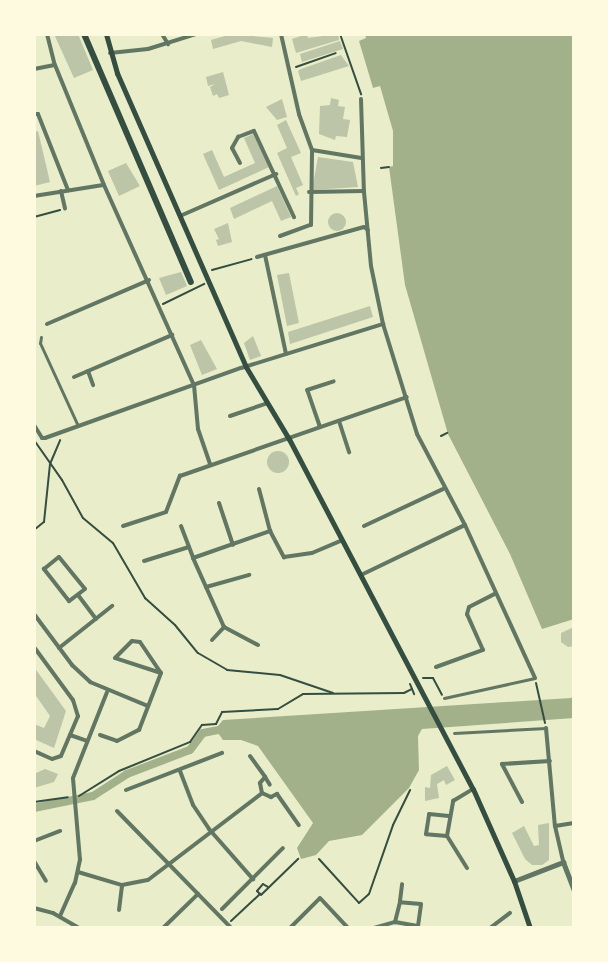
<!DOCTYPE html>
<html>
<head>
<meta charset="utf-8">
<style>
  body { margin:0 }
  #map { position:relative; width:608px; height:962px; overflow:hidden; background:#e9edc9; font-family:"Golos Text",sans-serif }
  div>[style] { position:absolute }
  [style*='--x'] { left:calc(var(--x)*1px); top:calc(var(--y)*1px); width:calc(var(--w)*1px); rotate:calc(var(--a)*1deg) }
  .water>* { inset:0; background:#a3b18a }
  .canal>* { height:8px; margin:-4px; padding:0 4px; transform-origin:4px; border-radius:4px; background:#a3b18a }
  .building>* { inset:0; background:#bcc5a7 }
  .round { border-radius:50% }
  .path>* { height:2px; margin:-1px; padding:0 1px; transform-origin:1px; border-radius:1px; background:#344e41 }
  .pedestrian>* { height:3px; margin:-1.5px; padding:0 1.5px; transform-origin:1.5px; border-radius:1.5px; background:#617663 }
  .minor>* { height:4px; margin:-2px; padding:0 2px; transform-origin:2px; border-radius:2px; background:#617663 }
  .tertiary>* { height:5px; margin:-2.5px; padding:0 2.5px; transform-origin:2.5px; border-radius:2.5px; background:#617663 }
  .secondary>* { height:5px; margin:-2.5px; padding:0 2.5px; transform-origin:2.5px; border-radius:2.5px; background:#344e41 }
  .primary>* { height:6px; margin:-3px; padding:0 3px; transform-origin:3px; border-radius:3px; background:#344e41 }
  span { translate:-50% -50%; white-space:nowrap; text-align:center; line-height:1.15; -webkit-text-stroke:8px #fefae0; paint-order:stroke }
  .frame { position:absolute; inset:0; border:36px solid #fefae0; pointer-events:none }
</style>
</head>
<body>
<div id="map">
  <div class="water">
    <div style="clip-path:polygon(365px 34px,574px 34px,574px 619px,542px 629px,510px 554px,448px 434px,405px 285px,389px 167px,393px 166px,393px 131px,380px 86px,373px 88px,359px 41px,366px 38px)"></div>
    <div style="clip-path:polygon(574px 695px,574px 718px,422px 729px,418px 736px,419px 770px,409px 788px,362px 835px,329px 841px,316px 855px,301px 859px,297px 848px,313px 823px,258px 746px,241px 740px,223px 740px,218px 733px,218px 726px,223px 720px,571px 698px)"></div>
  </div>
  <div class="canal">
    <div style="--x:34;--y:808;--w:60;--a:-11.5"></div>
    <div style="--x:93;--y:796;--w:40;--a:-32.9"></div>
    <div style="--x:127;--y:774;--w:67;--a:-20.9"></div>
    <div style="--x:190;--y:750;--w:21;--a:-53"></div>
    <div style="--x:203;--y:733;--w:15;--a:-11"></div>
  </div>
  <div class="building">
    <div style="clip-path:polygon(54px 34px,78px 34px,93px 70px,74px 78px)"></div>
    <div style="clip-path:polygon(232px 34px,273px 38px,272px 47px,241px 41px,213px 49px,211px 40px)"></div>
    <div style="clip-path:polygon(307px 34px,308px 38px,338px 34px,339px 40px,296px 53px,292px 39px)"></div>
    <div style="clip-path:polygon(340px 41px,343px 49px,302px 62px,300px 54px)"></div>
    <div style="clip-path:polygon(341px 55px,349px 66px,301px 81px,298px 71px,301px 69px)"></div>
    <div style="clip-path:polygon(223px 72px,229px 95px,219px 98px,217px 94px,213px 96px,210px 87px,215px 84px,208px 86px,206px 77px)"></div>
    <div style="clip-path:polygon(331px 98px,339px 100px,338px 106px,345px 107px,343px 119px,350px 120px,347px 137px,336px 136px,335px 140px,319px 134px,320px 106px,330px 105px)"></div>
    <div style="clip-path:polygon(282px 99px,287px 117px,277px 120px,266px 107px)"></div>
    <div style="clip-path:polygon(286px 120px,301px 153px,291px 157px,303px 185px,296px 188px,299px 194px,296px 196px,277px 153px,287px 148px,277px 125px)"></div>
    <div style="clip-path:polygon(38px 131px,50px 182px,34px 186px,34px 132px)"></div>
    <div style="clip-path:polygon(253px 134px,269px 167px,219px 190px,203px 154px,212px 150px,224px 177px,255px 163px,244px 138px)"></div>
    <div style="clip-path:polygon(318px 157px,353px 162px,358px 187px,312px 190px)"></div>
    <div style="clip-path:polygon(126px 163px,140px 186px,119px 196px,108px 171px)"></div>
    <div style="clip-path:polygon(277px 186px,291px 217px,281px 221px,272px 201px,234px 219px,230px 208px)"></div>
    <div class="round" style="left:328px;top:213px;width:18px;height:18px"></div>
    <div style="clip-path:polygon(228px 223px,232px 242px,218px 246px,216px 240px,219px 239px,214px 229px)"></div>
    <div style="clip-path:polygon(181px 272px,187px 286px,166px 295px,159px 278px)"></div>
    <div style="clip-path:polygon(289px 273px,299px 323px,287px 326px,277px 275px)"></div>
    <div style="clip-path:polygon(370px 306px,373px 317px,290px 344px,288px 332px)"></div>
    <div style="clip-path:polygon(253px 336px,261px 356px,250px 360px,244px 343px)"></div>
    <div style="clip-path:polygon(201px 340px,217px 369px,202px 375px,190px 345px)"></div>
    <div class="round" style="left:267px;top:451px;width:22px;height:22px"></div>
    <div style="clip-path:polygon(574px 627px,574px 646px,568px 647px,561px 642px,561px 633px)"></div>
    <div style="clip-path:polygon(34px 667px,66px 711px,54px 748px,34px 739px,34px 724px,44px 728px,50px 716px,34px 693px)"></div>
    <div style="clip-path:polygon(447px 766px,455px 780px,446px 785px,444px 780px,437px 784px,439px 798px,425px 801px,425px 787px,430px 788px,431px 775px)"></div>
    <div style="clip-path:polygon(45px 769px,58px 774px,54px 782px,34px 788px,34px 774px)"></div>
    <div style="clip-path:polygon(549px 823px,549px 860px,542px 865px,532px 865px,525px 859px,512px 833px,524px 826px,534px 846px,539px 845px,538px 825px)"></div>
  </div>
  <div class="path">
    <div style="--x:340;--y:34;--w:64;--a:70.7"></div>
    <div style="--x:296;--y:67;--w:42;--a:-19.3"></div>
    <div style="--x:381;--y:168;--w:8;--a:-7"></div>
    <div style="--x:34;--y:217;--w:27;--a:-15"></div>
    <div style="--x:212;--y:270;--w:41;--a:-15.4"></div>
    <div style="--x:163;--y:304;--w:46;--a:-26"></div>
    <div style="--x:441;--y:436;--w:7;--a:-27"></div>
    <div style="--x:34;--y:440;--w:49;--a:55"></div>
    <div style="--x:62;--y:480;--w:43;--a:61.1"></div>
    <div style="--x:83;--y:518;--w:39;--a:40"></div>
    <div style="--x:113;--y:543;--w:64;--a:59.8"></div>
    <div style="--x:145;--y:598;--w:40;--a:42"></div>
    <div style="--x:175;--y:625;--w:36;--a:51"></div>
    <div style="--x:198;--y:653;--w:34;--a:30"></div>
    <div style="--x:227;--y:670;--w:53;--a:5.4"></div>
    <div style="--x:280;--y:675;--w:56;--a:18.8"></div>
    <div style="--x:34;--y:530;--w:13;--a:-39"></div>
    <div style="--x:44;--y:522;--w:58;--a:-84.1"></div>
    <div style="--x:50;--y:464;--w:26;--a:-67"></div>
    <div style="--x:423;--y:678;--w:10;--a:0"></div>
    <div style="--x:433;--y:678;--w:19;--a:62"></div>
    <div style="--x:536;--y:683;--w:41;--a:77.3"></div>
    <div style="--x:410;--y:684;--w:11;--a:68"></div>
    <div style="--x:79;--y:796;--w:47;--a:-32"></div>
    <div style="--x:119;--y:771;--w:77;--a:-22.2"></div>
    <div style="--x:190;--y:742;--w:21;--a:-55"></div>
    <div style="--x:202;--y:725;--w:14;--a:-4"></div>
    <div style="--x:216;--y:724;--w:13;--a:-63"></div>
    <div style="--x:222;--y:712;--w:56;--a:-3.1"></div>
    <div style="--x:278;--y:709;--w:29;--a:-31"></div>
    <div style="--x:303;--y:694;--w:101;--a:-0.6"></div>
    <div style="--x:404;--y:693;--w:9;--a:-27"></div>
    <div style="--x:34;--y:802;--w:34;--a:-8"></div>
    <div style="--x:319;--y:859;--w:59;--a:47.7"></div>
    <div style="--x:359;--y:903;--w:13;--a:-42"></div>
    <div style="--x:369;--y:894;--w:73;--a:-70.8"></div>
    <div style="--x:393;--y:825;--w:39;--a:-64"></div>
    <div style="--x:261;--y:895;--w:52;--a:-44.2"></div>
    <div style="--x:231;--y:921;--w:40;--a:-43"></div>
    <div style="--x:260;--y:894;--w:4;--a:-135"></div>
    <div style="--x:257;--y:891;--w:9;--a:-49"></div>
    <div style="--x:263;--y:884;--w:6;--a:31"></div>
  </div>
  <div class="pedestrian">
    <div style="--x:41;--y:337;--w:6;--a:99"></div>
    <div style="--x:40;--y:343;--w:91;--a:65.4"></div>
    <div style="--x:444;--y:698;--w:93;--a:-12.4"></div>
    <div style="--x:454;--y:733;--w:92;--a:-3.1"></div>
  </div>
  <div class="minor">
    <div style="--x:47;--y:34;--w:32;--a:76"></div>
    <div style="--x:55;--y:65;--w:130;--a:67.8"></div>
    <div style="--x:104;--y:185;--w:219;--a:65.8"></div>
    <div style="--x:194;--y:385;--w:44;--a:84.8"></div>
    <div style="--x:198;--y:429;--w:37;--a:71"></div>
    <div style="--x:162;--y:34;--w:12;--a:59"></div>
    <div style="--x:110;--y:53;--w:38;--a:-6"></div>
    <div style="--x:148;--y:49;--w:50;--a:-17.4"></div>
    <div style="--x:34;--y:69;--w:21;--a:-11"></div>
    <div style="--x:361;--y:99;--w:93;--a:88.2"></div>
    <div style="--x:364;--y:192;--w:74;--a:84.6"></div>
    <div style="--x:371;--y:266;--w:59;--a:78.3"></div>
    <div style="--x:383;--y:324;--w:115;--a:72.8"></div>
    <div style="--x:417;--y:434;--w:103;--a:62.2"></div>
    <div style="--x:465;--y:525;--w:168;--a:65.4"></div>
    <div style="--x:34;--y:114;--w:4;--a:0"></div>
    <div style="--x:38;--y:114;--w:82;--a:68.5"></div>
    <div style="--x:312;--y:150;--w:50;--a:9.3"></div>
    <div style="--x:240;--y:163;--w:17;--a:-118"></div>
    <div style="--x:232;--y:148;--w:13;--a:-61"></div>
    <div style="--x:238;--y:137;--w:17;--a:-21"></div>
    <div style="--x:254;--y:131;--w:95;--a:65.1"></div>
    <div style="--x:61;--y:191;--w:18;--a:77"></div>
    <div style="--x:309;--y:192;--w:55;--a:-1"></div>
    <div style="--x:34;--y:196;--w:70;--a:-9.1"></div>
    <div style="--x:180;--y:216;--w:105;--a:-23.6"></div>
    <div style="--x:280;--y:236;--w:33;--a:-20"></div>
    <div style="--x:311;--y:225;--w:75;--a:-89.2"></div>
    <div style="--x:312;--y:150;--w:38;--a:-110"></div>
    <div style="--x:299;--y:114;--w:82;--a:-102.7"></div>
    <div style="--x:265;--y:255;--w:101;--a:78"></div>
    <div style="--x:257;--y:257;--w:111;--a:-15.7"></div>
    <div style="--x:364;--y:227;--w:5;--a:37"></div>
    <div style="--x:47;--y:324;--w:111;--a:-23.3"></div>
    <div style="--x:88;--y:371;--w:15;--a:70"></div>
    <div style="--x:74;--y:377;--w:107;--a:-23.2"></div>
    <div style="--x:230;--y:416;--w:39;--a:-19"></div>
    <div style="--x:339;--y:421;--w:33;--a:72"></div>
    <div style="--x:34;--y:425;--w:15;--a:58"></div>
    <div style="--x:42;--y:438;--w:3;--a:0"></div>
    <div style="--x:45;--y:438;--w:208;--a:-19.7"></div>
    <div style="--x:241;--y:368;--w:149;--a:-17.2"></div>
    <div style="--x:320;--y:427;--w:39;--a:-109"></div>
    <div style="--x:307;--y:390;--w:28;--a:-18"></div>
    <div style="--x:259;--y:489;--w:43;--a:75.3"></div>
    <div style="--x:270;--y:531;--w:30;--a:62"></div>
    <div style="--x:284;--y:557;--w:28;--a:-8"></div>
    <div style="--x:312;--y:553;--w:33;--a:-23"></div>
    <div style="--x:219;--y:503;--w:44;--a:71.6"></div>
    <div style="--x:123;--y:526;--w:45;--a:-18"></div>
    <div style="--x:166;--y:512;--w:39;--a:-69"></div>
    <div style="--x:180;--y:476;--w:240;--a:-19.2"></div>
    <div style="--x:181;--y:526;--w:34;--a:69"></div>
    <div style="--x:364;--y:526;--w:87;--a:-25.1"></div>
    <div style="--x:59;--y:557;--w:41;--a:50.9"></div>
    <div style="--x:85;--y:589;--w:20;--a:143"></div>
    <div style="--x:69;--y:601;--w:41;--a:-128"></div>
    <div style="--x:44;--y:569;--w:19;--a:-39"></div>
    <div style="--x:144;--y:561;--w:47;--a:-17.3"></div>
    <div style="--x:361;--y:575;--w:115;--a:-25.7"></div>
    <div style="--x:206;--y:587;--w:45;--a:-15.6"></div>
    <div style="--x:78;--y:595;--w:30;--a:53"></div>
    <div style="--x:34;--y:614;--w:64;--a:53.3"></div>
    <div style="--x:72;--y:665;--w:25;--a:43"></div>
    <div style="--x:90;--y:682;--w:63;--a:22.5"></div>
    <div style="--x:212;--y:640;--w:18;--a:-47"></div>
    <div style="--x:132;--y:641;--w:8;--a:7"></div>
    <div style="--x:140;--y:642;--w:37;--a:56"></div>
    <div style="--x:161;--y:673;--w:48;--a:-161.9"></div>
    <div style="--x:115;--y:658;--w:24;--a:-45"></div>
    <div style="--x:258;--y:645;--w:38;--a:-152"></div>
    <div style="--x:224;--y:627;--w:76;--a:-114.2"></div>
    <div style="--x:193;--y:558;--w:82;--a:-19.3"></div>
    <div style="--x:34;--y:647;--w:66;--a:53.7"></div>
    <div style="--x:73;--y:700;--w:17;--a:73"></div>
    <div style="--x:78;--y:716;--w:43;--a:113"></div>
    <div style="--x:61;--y:756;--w:9;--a:162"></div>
    <div style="--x:52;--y:759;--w:20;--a:-156"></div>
    <div style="--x:59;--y:648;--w:68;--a:-38.4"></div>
    <div style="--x:436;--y:667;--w:50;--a:-19.9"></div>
    <div style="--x:483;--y:650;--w:39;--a:-114"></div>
    <div style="--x:467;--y:614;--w:7;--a:-74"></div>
    <div style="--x:469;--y:607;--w:30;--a:-27"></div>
    <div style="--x:546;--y:728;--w:98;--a:84.8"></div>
    <div style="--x:555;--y:826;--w:37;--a:77"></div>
    <div style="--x:70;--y:735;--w:18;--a:19"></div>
    <div style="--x:100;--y:735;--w:18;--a:19"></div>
    <div style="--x:117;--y:741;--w:25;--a:-27"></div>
    <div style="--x:139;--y:730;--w:61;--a:-68.9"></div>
    <div style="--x:250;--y:756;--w:26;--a:54"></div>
    <div style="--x:265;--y:777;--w:8;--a:130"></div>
    <div style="--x:260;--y:783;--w:10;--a:79"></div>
    <div style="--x:262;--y:793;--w:10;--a:24"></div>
    <div style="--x:271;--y:797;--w:7;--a:-27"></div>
    <div style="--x:277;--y:794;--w:38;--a:55"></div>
    <div style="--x:180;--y:771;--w:36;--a:69"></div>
    <div style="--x:193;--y:805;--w:29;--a:56"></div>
    <div style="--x:209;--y:829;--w:67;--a:48.7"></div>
    <div style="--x:265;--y:777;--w:9;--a:58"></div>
    <div style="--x:126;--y:790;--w:103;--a:-21.1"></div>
    <div style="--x:522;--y:802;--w:43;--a:-117.8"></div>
    <div style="--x:502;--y:764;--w:48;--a:-3.6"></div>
    <div style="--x:117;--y:811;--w:163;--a:45.7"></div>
    <div style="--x:555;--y:826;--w:19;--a:-9"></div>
    <div style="--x:447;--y:836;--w:21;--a:-175"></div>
    <div style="--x:426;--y:834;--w:20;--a:-81"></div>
    <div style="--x:429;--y:814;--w:20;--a:6"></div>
    <div style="--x:34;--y:841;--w:28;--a:-21"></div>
    <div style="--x:34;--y:861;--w:23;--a:59"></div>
    <div style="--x:467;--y:868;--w:38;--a:-122"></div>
    <div style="--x:447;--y:836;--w:36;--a:-80"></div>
    <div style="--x:453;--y:801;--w:23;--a:-31"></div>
    <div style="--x:78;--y:872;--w:46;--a:16.5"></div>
    <div style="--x:122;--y:885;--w:26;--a:-11"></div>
    <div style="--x:148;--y:880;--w:143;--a:-37.3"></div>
    <div style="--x:400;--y:901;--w:17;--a:-83"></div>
    <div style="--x:34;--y:908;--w:20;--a:15"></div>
    <div style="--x:53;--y:913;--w:30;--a:30"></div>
    <div style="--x:222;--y:909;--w:86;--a:-45"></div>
    <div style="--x:119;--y:910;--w:25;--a:-83"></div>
    <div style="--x:60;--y:916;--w:36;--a:-66"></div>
    <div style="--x:75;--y:883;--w:24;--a:-78"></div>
    <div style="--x:80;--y:860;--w:82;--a:-94.9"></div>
    <div style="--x:73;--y:778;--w:92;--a:-68.4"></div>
    <div style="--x:163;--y:928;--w:49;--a:-44.2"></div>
    <div style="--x:290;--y:928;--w:42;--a:-45"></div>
    <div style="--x:320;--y:898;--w:41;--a:47"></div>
    <div style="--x:374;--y:928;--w:22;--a:-16"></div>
    <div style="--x:395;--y:922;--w:23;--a:10"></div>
    <div style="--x:418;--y:926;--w:22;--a:-82"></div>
    <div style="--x:421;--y:904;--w:21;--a:-175"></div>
    <div style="--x:400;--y:902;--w:21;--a:104"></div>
    <div style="--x:490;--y:928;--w:25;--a:-37"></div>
  </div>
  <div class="tertiary">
    <div style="--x:514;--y:881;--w:53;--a:-21.2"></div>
    <div style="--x:563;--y:862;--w:31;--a:69"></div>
  </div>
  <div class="secondary">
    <div style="--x:106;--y:34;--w:41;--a:74.2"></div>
    <div style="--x:117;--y:73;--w:321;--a:66.3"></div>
    <div style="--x:246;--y:367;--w:84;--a:59.2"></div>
    <div style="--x:289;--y:439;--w:395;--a:62.3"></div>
    <div style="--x:473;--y:789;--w:101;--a:66"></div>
    <div style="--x:514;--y:881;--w:50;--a:71.2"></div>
  </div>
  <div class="primary">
    <div style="--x:84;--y:34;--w:270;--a:66.7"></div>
  </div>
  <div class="frame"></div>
</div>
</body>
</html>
